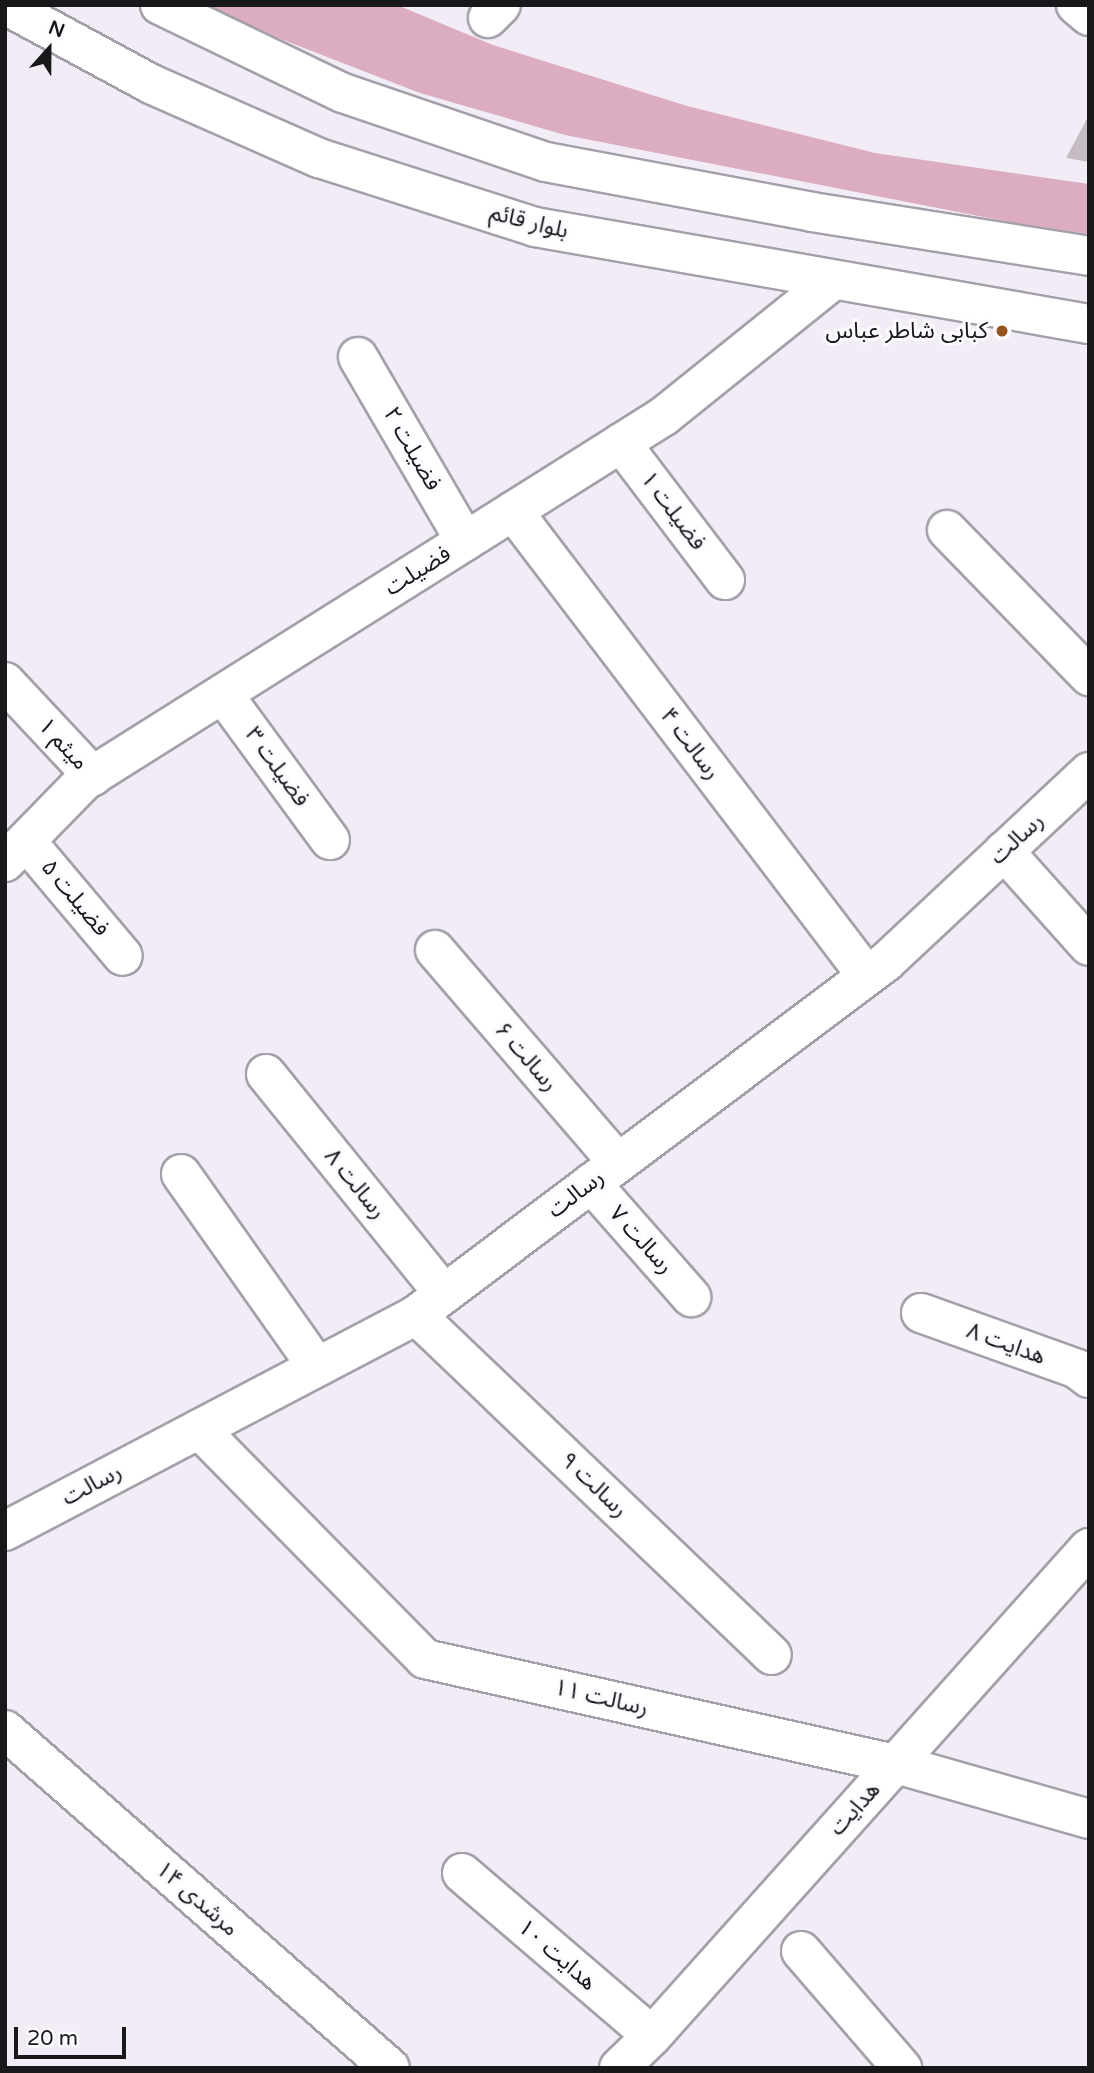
<!DOCTYPE html>
<html>
<head>
<meta charset="utf-8">
<style>
  body { margin:0 }
  #map { position:relative; width:1094px; height:2073px; overflow:hidden; background:#f1ecf6; font-family:"Varela Round","Noto Sans Arabic",sans-serif }
  div>[style] { position:absolute }
  [style*='--x'] { left:calc(var(--x)*1px); top:calc(var(--y)*1px); width:calc(var(--w)*1px); rotate:calc(var(--a)*1deg) }
  .green>* { inset:0; background:#dcacc1 }
  .building>* { inset:0; background:#c5bcc4 }
  .roads { filter:drop-shadow(2px 0 #a4a0aa) drop-shadow(-2px 0 #a4a0aa) drop-shadow(0 2px #a4a0aa) drop-shadow(0 -2px #a4a0aa) }
  .minor>* { height:38px; margin:-19px; padding:0 19px; transform-origin:19px; border-radius:19px; background:#fff }
  .major>* { height:38px; margin:-19px; padding:0 19px; transform-origin:19px; border-radius:19px; background:#fff }
  .dots>* { width:19px; height:19px; translate:-50% -50%; box-sizing:border-box; border:4px solid #fcfaff; border-radius:50% }
  span { translate:-50% -50%; white-space:nowrap; text-align:center; line-height:1.15; -webkit-text-stroke:6px #fcfaff; paint-order:stroke }
  .street-label { font-size:23px; color:#18171a }
  .poi-label { font-size:23px; color:#18171a }
  .right { translate:-100% -50%; text-align:right }
  .frame { position:absolute; inset:0; border:7px solid #18171a; pointer-events:none }
  .north { position:absolute; left:14px; top:14px; width:70px; height:70px; -webkit-text-stroke:5px #fcfaff; paint-order:stroke; rotate:21deg; font-size:19px; font-weight:700; line-height:28px; text-align:center; color:#18171a }
  .north::after { content:''; display:block; margin:auto; width:24px; height:32px; background:#18171a; clip-path:polygon(50% 0,100% 100%,50% 72%,0 100%) }
  .scale { position:absolute; left:14px; top:2027px; width:112px; height:32px; box-sizing:border-box; border:4px solid #18171a; border-top:0; padding-left:9px; font-size:21px; line-height:24px; white-space:nowrap; color:#18171a; -webkit-text-stroke:5px #fcfaff; paint-order:stroke }
</style>
</head>
<body>
<div id="map">
  <div class="green">
    <div style="clip-path:polygon(205px 5px,397px 5px,493px 45px,687px 106px,875px 153px,1089px 184px,1089px 234px,1019px 224px,565px 135px,420px 93px,255px 29px)"></div>
  </div>
  <div class="building">
    <div style="clip-path:polygon(1089px 115px,1089px 162px,1066px 158px)"></div>
  </div>
  <div class="roads">
    <div class="minor">
      <div style="--x:1076;--y:5;--w:17;--a:40"></div>
      <div style="--x:488;--y:18;--w:18;--a:-45"></div>
      <div style="--x:358;--y:357;--w:213;--a:59.8"></div>
      <div style="--x:621;--y:443;--w:172;--a:52.8"></div>
      <div style="--x:513;--y:511;--w:584;--a:52.72"></div>
      <div style="--x:947;--y:530;--w:204;--a:45.8"></div>
      <div style="--x:5;--y:682;--w:129;--a:46.9"></div>
      <div style="--x:223;--y:694;--w:181;--a:53.8"></div>
      <div style="--x:26;--y:841;--w:150;--a:49.9"></div>
      <div style="--x:1004;--y:851;--w:127;--a:48.2"></div>
      <div style="--x:5;--y:862;--w:113;--a:-45.7"></div>
      <div style="--x:84;--y:781;--w:685;--a:-32.18"></div>
      <div style="--x:664;--y:416;--w:217;--a:-38.8"></div>
      <div style="--x:435;--y:950;--w:281;--a:49.3"></div>
      <div style="--x:266;--y:1074;--w:283;--a:51"></div>
      <div style="--x:181;--y:1174;--w:236;--a:54.8"></div>
      <div style="--x:591;--y:1183;--w:152;--a:48.7"></div>
      <div style="--x:921;--y:1313;--w:166;--a:19.7"></div>
      <div style="--x:1077;--y:1369;--w:15;--a:37"></div>
      <div style="--x:416;--y:1315;--w:492;--a:43.7"></div>
      <div style="--x:199;--y:1429;--w:322;--a:45.5"></div>
      <div style="--x:425;--y:1659;--w:483;--a:12.6"></div>
      <div style="--x:896;--y:1764;--w:201;--a:15.9"></div>
      <div style="--x:5;--y:1531;--w:464;--a:-27.7"></div>
      <div style="--x:416;--y:1315;--w:588;--a:-36.91"></div>
      <div style="--x:886;--y:962;--w:278;--a:-43.1"></div>
      <div style="--x:5;--y:1730;--w:512;--a:41.28"></div>
      <div style="--x:462;--y:1873;--w:250;--a:40.6"></div>
      <div style="--x:801;--y:1951;--w:155;--a:49.2"></div>
      <div style="--x:619;--y:2068;--w:46;--a:-44.1"></div>
      <div style="--x:652;--y:2036;--w:655;--a:-48.16"></div>
    </div>
    <div class="major">
      <div style="--x:5;--y:5;--w:166;--a:28.4"></div>
      <div style="--x:151;--y:84;--w:184;--a:23.8"></div>
      <div style="--x:319;--y:158;--w:227;--a:17.7"></div>
      <div style="--x:535;--y:227;--w:562;--a:9.93"></div>
      <div style="--x:160;--y:5;--w:203;--a:25.7"></div>
      <div style="--x:343;--y:93;--w:214;--a:18.8"></div>
      <div style="--x:546;--y:162;--w:271;--a:10.6"></div>
      <div style="--x:812;--y:212;--w:280;--a:9"></div>
    </div>
  </div>
  <div class="dots">
    <div style="left:1002px;top:331px;background:#94541d"></div>
  </div>
  <div class="street-label">
    <span style="left:529px;top:222px;rotate:14deg">بلوار قائم</span>
    <span style="left:412px;top:449px;rotate:60deg">فضیلت ۲</span>
    <span style="left:673px;top:511px;rotate:53deg">فضیلت ۱</span>
    <span style="left:418px;top:571px;rotate:-32deg">فضیلت</span>
    <span style="left:63px;top:744px;rotate:47deg">میثم ۱</span>
    <span style="left:690px;top:744px;rotate:53deg">رسالت ۴</span>
    <span style="left:277px;top:767px;rotate:54deg">فضیلت ۳</span>
    <span style="left:1017px;top:839px;rotate:-43deg">رسالت</span>
    <span style="left:75px;top:898px;rotate:50deg">فضیلت ۵</span>
    <span style="left:526px;top:1057px;rotate:49deg">رسالت ۶</span>
    <span style="left:355px;top:1184px;rotate:51deg">رسالت ۸</span>
    <span style="left:576px;top:1194px;rotate:-37deg">رسالت</span>
    <span style="left:641px;top:1240px;rotate:48deg">رسالت ۷</span>
    <span style="left:1006px;top:1344px;rotate:20deg">هدایت ۸</span>
    <span style="left:92px;top:1485px;rotate:-28deg">رسالت</span>
    <span style="left:594px;top:1485px;rotate:44deg">رسالت ۹</span>
    <span style="left:601px;top:1698px;rotate:13deg">رسالت ۱۱</span>
    <span style="left:855px;top:1809px;rotate:-48deg">هدایت</span>
    <span style="left:197px;top:1899px;rotate:41deg">مرشدی ۱۴</span>
    <span style="left:557px;top:1955px;rotate:41deg">هدایت ۱۰</span>
  </div>
  <div class="poi-label">
    <span class="right" style="left:988px;top:331px">کبابی شاطر عباس</span>
  </div>
  <div class="frame"></div>
  <div class="north">N</div>
  <div class="scale">20 m</div>
</div>
</body>
</html>
